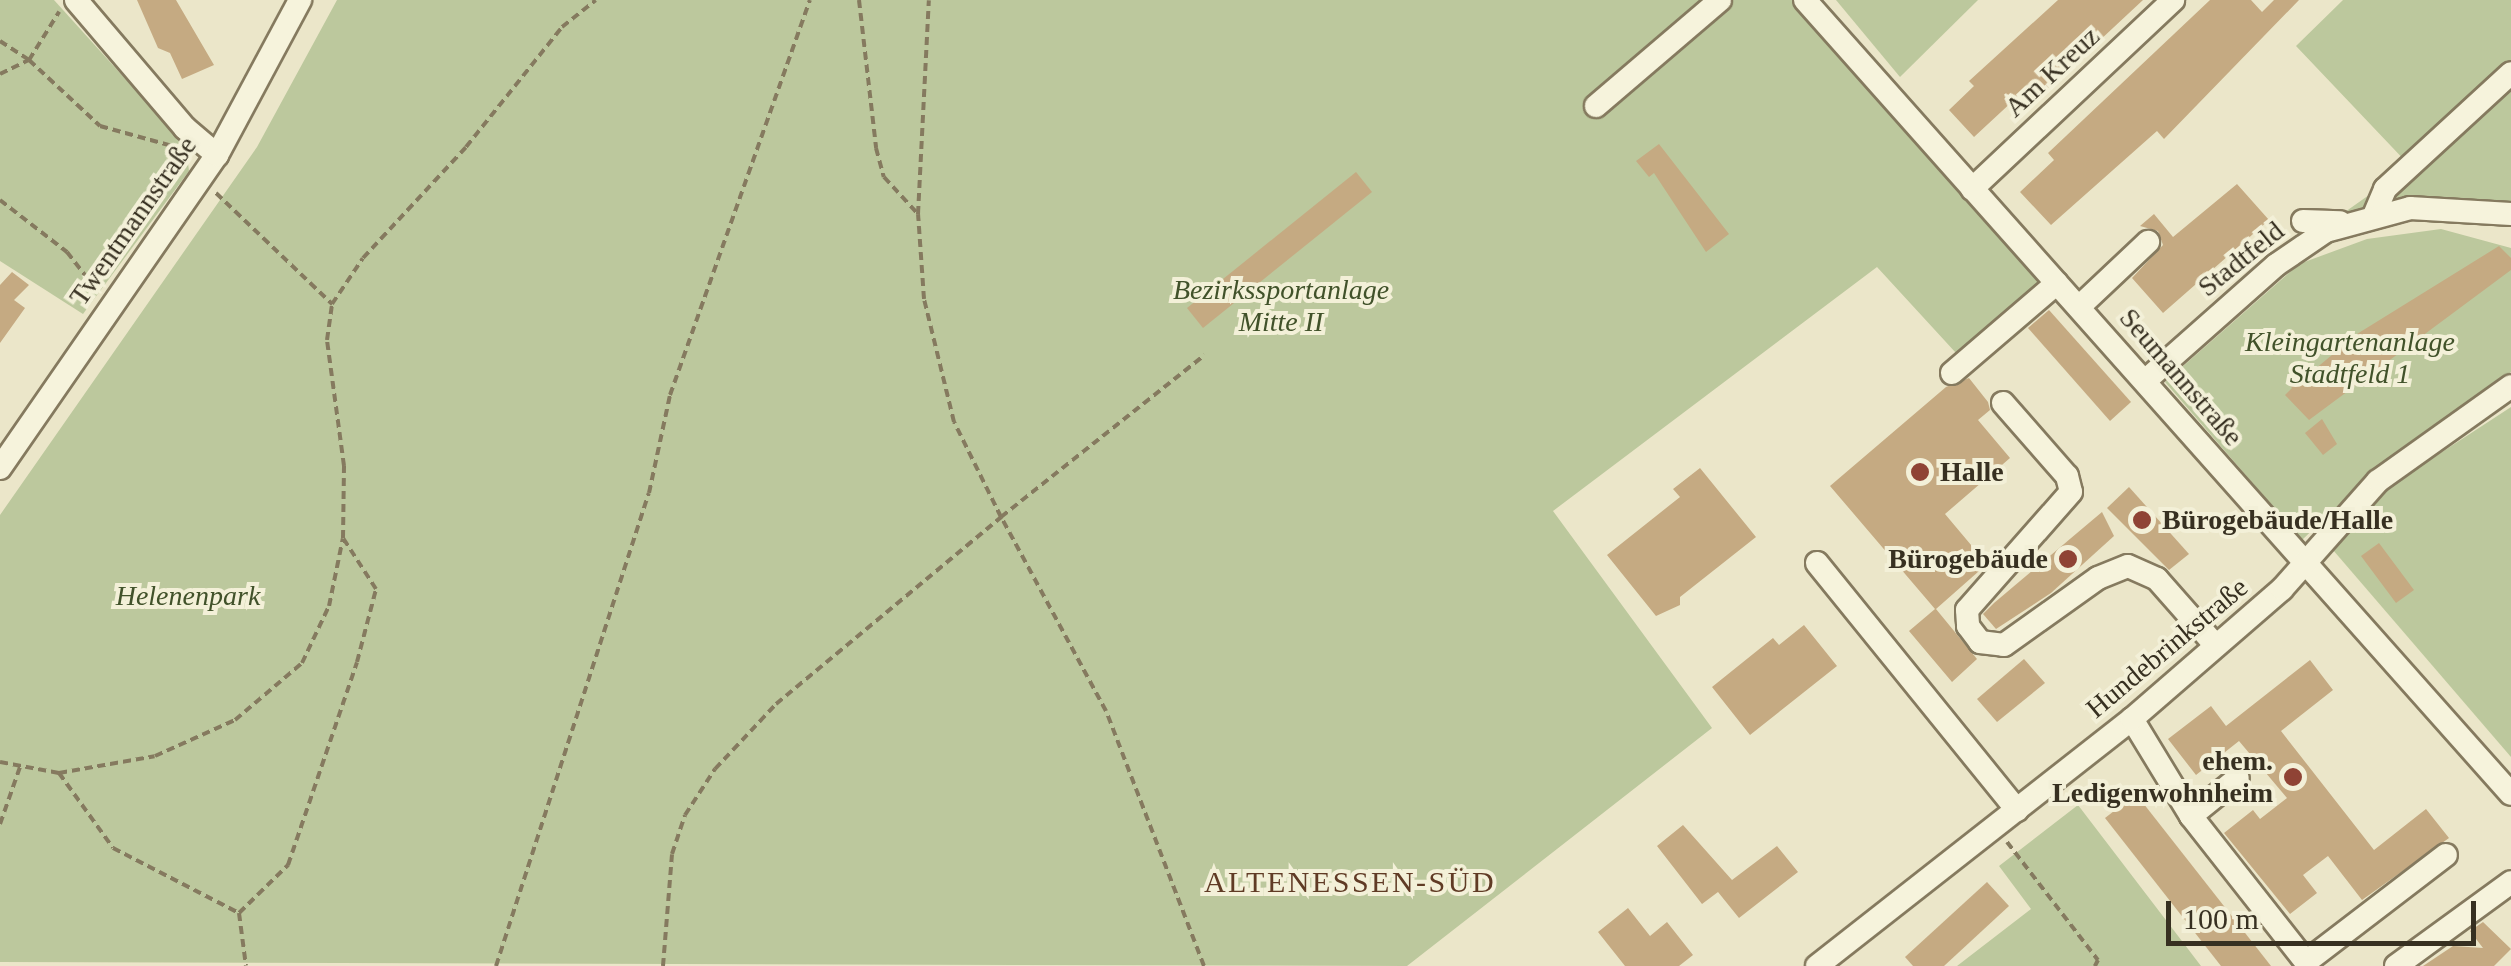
<!DOCTYPE html>
<html>
<head>
<meta charset="utf-8">
<style>
  body { margin:0 }
  #map { position:relative; width:2511px; height:966px; overflow:hidden; background:#ebe6c9; font-family:Georgia,serif }
  div>[style] { position:absolute }
  [style*='--x'] { left:calc(var(--x)*1px); top:calc(var(--y)*1px); width:calc(var(--w)*1px); rotate:calc(var(--a)*1deg) }
  .green>* { inset:0; background:#bcc89d }
  .building>* { inset:0; background:#c5aa82 }
  .path>* { height:4px; margin-top:-2px; transform-origin:0; background:repeating-linear-gradient(90deg,#857a5f 0 8px,transparent 0 13px) }
  .roads { filter:drop-shadow(2px 0 #857a5f) drop-shadow(-2px 0 #857a5f) drop-shadow(0 2px #857a5f) drop-shadow(0 -2px #857a5f) }
  .minor>* { height:22px; margin:-11px; padding:0 11px; transform-origin:11px; border-radius:11px; background:#f6f3dc }
  .dots>* { width:28px; height:28px; translate:-50% -50%; box-sizing:border-box; border:5px solid #f3f0d8; border-radius:50% }
  span { translate:-50% -50%; white-space:nowrap; text-align:center; line-height:1.15; -webkit-text-stroke:8px #f3f0d8; paint-order:stroke }
  .street-label { font-size:28px; color:#373021 }
  .park-label { font-size:28px; color:#41522a; font-style:italic }
  .poi-label { font-size:28px; color:#373021; font-weight:700 }
  .left { translate:0 -50%; text-align:left }
  .right { translate:-100% -50%; text-align:right }
  .neighbourhood-label { font-size:30px; color:#603b25; letter-spacing:2.5px }
  .scale { position:absolute; left:2166px; top:901px; width:310px; height:45px; box-sizing:border-box; border:5px solid #373021; border-top:0; padding-left:12px; font-size:30px; line-height:35px; white-space:nowrap; color:#373021; -webkit-text-stroke:8px #f3f0d8; paint-order:stroke }
</style>
</head>
<body>
<div id="map">
  <div class="green">
    <div style="clip-path:polygon(0 0,54px 0,186px 146px,189px 171px,83px 314px,0 261px)"></div>
    <div style="clip-path:polygon(337px 0,1798px 0,2046px 276px,1956px 353px,1877px 267px,1553px 511px,1712px 728px,1407px 966px,0 962px,0 515px,257px 147px)"></div>
    <div style="clip-path:polygon(1836px 0,1978px 0,1900px 77px)"></div>
    <div style="clip-path:polygon(2343px 0,2511px 0,2511px 206px,2345px 212px,2410px 166px,2296px 46px)"></div>
    <div style="clip-path:polygon(2441px 229px,2511px 248px,2511px 372px,2374px 471px,2302px 540px,2165px 382px,2299px 264px,2367px 239px)"></div>
    <div style="clip-path:polygon(2511px 407px,2511px 757px,2333px 550px,2387px 488px)"></div>
    <div style="clip-path:polygon(2078px 805px,2201px 966px,1957px 966px,2031px 909px,1999px 866px)"></div>
  </div>
  <div class="building">
    <div style="clip-path:polygon(137px 0,176px 0,214px 65px,182px 79px,170px 53px,158px 48px)"></div>
    <div style="clip-path:polygon(2058px 0,2143px 0,2025px 110px,2015px 99px,1974px 137px,1949px 110px,1974px 86px,1969px 81px)"></div>
    <div style="clip-path:polygon(2210px 0,2251px 0,2262px 12px,2274px 0,2299px 0,2164px 139px,2157px 131px,2051px 225px,2020px 192px,2054px 160px,2048px 153px)"></div>
    <div style="clip-path:polygon(1659px 144px,1729px 234px,1706px 252px,1654px 173px,1649px 177px,1636px 161px)"></div>
    <div style="clip-path:polygon(1356px 172px,1372px 192px,1203px 328px,1187px 308px)"></div>
    <div style="clip-path:polygon(2237px 184px,2269px 220px,2163px 313px,2132px 278px,2163px 245px,2158px 231px,2140px 226px,2154px 214px,2173px 237px)"></div>
    <div style="clip-path:polygon(2499px 246px,2511px 258px,2511px 270px,2309px 420px,2285px 395px,2292px 388px,2286px 381px,2309px 363px,2314px 370px,2357px 334px)"></div>
    <div style="clip-path:polygon(12px 272px,29px 285px,14px 300px,25px 308px,0 343px,0 285px)"></div>
    <div style="clip-path:polygon(2049px 310px,2131px 402px,2110px 421px,2028px 328px)"></div>
    <div style="clip-path:polygon(1969px 378px,1988px 402px,1990px 410px,1978px 420px,2010px 458px,1945px 514px,1987px 564px,1936px 609px,1977px 659px,1952px 682px,1909px 631px,1935px 609px,1830px 486px,1946px 387px)"></div>
    <div style="clip-path:polygon(2322px 419px,2337px 444px,2323px 455px,2305px 433px)"></div>
    <div style="clip-path:polygon(1700px 468px,1756px 537px,1680px 597px,1680px 605px,1656px 616px,1607px 555px,1680px 497px,1673px 489px)"></div>
    <div style="clip-path:polygon(2129px 487px,2189px 554px,2169px 570px,2107px 508px)"></div>
    <div style="clip-path:polygon(2102px 512px,2114px 536px,2051px 593px,1996px 629px,1983px 614px,1994px 603px)"></div>
    <div style="clip-path:polygon(2379px 543px,2414px 590px,2396px 603px,2361px 556px)"></div>
    <div style="clip-path:polygon(1804px 625px,1837px 666px,1750px 735px,1712px 687px,1773px 638px,1779px 645px)"></div>
    <div style="clip-path:polygon(2024px 659px,2045px 683px,1997px 722px,1977px 699px)"></div>
    <div style="clip-path:polygon(2310px 660px,2333px 690px,2281px 731px,2374px 850px,2426px 809px,2449px 838px,2362px 900px,2328px 856px,2303px 875px,2317px 893px,2290px 914px,2224px 833px,2253px 810px,2260px 819px,2287px 798px,2239px 741px,2196px 775px,2168px 739px,2211px 706px,2226px 726px)"></div>
    <div style="clip-path:polygon(2136px 794px,2271px 966px,2221px 966px,2105px 818px)"></div>
    <div style="clip-path:polygon(1683px 825px,1732px 880px,1777px 846px,1798px 872px,1739px 918px,1718px 892px,1702px 904px,1657px 846px)"></div>
    <div style="clip-path:polygon(1987px 882px,2009px 906px,1944px 966px,1913px 966px,1905px 957px)"></div>
    <div style="clip-path:polygon(1628px 908px,1650px 936px,1667px 922px,1693px 955px,1679px 966px,1625px 966px,1598px 932px)"></div>
    <div style="clip-path:polygon(2483px 922px,2511px 949px,2494px 966px,2423px 966px,2453px 946px,2483px 948px,2470px 931px)"></div>
  </div>
  <div class="path">
    <div style="--x:859;--y:0;--w:149;--a:83.4"></div>
    <div style="--x:876;--y:148;--w:30;--a:75"></div>
    <div style="--x:884;--y:177;--w:50;--a:47.4"></div>
    <div style="--x:0;--y:41;--w:35;--a:33"></div>
    <div style="--x:29;--y:60;--w:57;--a:-58"></div>
    <div style="--x:0;--y:74;--w:32;--a:-26"></div>
    <div style="--x:29;--y:60;--w:97;--a:42.9"></div>
    <div style="--x:100;--y:126;--w:75;--a:15.5"></div>
    <div style="--x:216;--y:193;--w:161;--a:43.7"></div>
    <div style="--x:0;--y:200;--w:85;--a:37.8"></div>
    <div style="--x:67;--y:252;--w:51;--a:52.2"></div>
    <div style="--x:0;--y:762;--w:60;--a:10.6"></div>
    <div style="--x:59;--y:773;--w:97;--a:-10"></div>
    <div style="--x:155;--y:756;--w:88;--a:-24.2"></div>
    <div style="--x:235;--y:720;--w:88;--a:-40.4"></div>
    <div style="--x:302;--y:663;--w:63;--a:-64.7"></div>
    <div style="--x:329;--y:606;--w:69;--a:-78.4"></div>
    <div style="--x:343;--y:538;--w:72;--a:-89.2"></div>
    <div style="--x:344;--y:466;--w:127;--a:-97.7"></div>
    <div style="--x:327;--y:340;--w:36;--a:-82"></div>
    <div style="--x:332;--y:304;--w:55;--a:-56"></div>
    <div style="--x:363;--y:258;--w:151;--a:-47.1"></div>
    <div style="--x:466;--y:147;--w:154;--a:-51.3"></div>
    <div style="--x:562;--y:27;--w:43;--a:-38.5"></div>
    <div style="--x:59;--y:773;--w:92;--a:54.2"></div>
    <div style="--x:113;--y:848;--w:142;--a:27.3"></div>
    <div style="--x:239;--y:913;--w:53;--a:82.5"></div>
    <div style="--x:0;--y:824;--w:64;--a:-70.7"></div>
    <div style="--x:2007;--y:842;--w:149;--a:52.4"></div>
    <div style="--x:2098;--y:960;--w:7;--a:117"></div>
    <div style="--x:239;--y:913;--w:69;--a:-44.4"></div>
    <div style="--x:288;--y:865;--w:214;--a:-71.2"></div>
    <div style="--x:357;--y:662;--w:75;--a:-75.4"></div>
    <div style="--x:376;--y:589;--w:61;--a:-122.9"></div>
    <div style="--x:496;--y:966;--w:497;--a:-72.1"></div>
    <div style="--x:649;--y:493;--w:100;--a:-77.9"></div>
    <div style="--x:670;--y:395;--w:419;--a:-70.5"></div>
    <div style="--x:663;--y:966;--w:112;--a:-85.4"></div>
    <div style="--x:672;--y:854;--w:41;--a:-71.6"></div>
    <div style="--x:685;--y:815;--w:55;--a:-56.9"></div>
    <div style="--x:715;--y:769;--w:89;--a:-46.8"></div>
    <div style="--x:776;--y:704;--w:293;--a:-39.7"></div>
    <div style="--x:1001;--y:517;--w:106;--a:-116.3"></div>
    <div style="--x:954;--y:422;--w:127;--a:-103.7"></div>
    <div style="--x:924;--y:299;--w:85;--a:-94"></div>
    <div style="--x:918;--y:214;--w:214;--a:-87.1"></div>
    <div style="--x:1204;--y:966;--w:273;--a:-111"></div>
    <div style="--x:1106;--y:711;--w:221;--a:-118.4"></div>
    <div style="--x:1001;--y:517;--w:260;--a:-38.5"></div>
  </div>
  <div class="roads">
    <div class="minor">
      <div style="--x:76;--y:0;--w:168;--a:49.6"></div>
      <div style="--x:185;--y:128;--w:42;--a:40.2"></div>
      <div style="--x:1805;--y:0;--w:1062;--a:48.36"></div>
      <div style="--x:1596;--y:106;--w:163;--a:-40.5"></div>
      <div style="--x:1972;--y:189;--w:276;--a:-43.2"></div>
      <div style="--x:2375;--y:213;--w:26;--a:-67"></div>
      <div style="--x:2385;--y:189;--w:171;--a:-42.6"></div>
      <div style="--x:2303;--y:221;--w:37;--a:2"></div>
      <div style="--x:2079;--y:307;--w:95;--a:-43.3"></div>
      <div style="--x:1952;--y:373;--w:138;--a:-40.6"></div>
      <div style="--x:2145;--y:381;--w:175;--a:-41.5"></div>
      <div style="--x:2276;--y:265;--w:60;--a:-34.2"></div>
      <div style="--x:2326;--y:231;--w:87;--a:-15.3"></div>
      <div style="--x:2410;--y:208;--w:101;--a:3.4"></div>
      <div style="--x:2003;--y:403;--w:97;--a:48.8"></div>
      <div style="--x:2067;--y:476;--w:16;--a:76"></div>
      <div style="--x:2071;--y:492;--w:157;--a:131.4"></div>
      <div style="--x:1967;--y:610;--w:16;--a:86"></div>
      <div style="--x:1968;--y:626;--w:20;--a:53"></div>
      <div style="--x:1980;--y:642;--w:24;--a:7"></div>
      <div style="--x:2004;--y:645;--w:115;--a:-35.5"></div>
      <div style="--x:2098;--y:578;--w:32;--a:-22"></div>
      <div style="--x:2128;--y:566;--w:32;--a:24"></div>
      <div style="--x:2157;--y:579;--w:89;--a:48.6"></div>
      <div style="--x:0;--y:468;--w:381;--a:-55.3"></div>
      <div style="--x:217;--y:155;--w:176;--a:-61.8"></div>
      <div style="--x:1817;--y:563;--w:318;--a:51"></div>
      <div style="--x:2132;--y:719;--w:114;--a:58.7"></div>
      <div style="--x:2191;--y:816;--w:60;--a:-39"></div>
      <div style="--x:2191;--y:816;--w:186;--a:51.8"></div>
      <div style="--x:2306;--y:962;--w:176;--a:-37.4"></div>
      <div style="--x:1817;--y:966;--w:400;--a:-38.1"></div>
      <div style="--x:2132;--y:719;--w:198;--a:-40.9"></div>
      <div style="--x:2282;--y:589;--w:144;--a:-48.4"></div>
      <div style="--x:2378;--y:481;--w:163;--a:-35.5"></div>
      <div style="--x:2396;--y:966;--w:142;--a:-36.1"></div>
    </div>
  </div>
  <div class="dots">
    <div style="left:1920px;top:472px;background:#8f4335"></div>
    <div style="left:2142px;top:520px;background:#8f4335"></div>
    <div style="left:2068px;top:559px;background:#8f4335"></div>
    <div style="left:2293px;top:777px;background:#8f4335"></div>
  </div>
  <div class="street-label">
    <span style="left:2052px;top:72px;rotate:-43deg">Am Kreuz</span>
    <span style="left:133px;top:221px;rotate:-55deg">Twentmannstraße</span>
    <span style="left:2241px;top:259px;rotate:-39deg">Stadtfeld</span>
    <span style="left:2181px;top:377px;rotate:49deg">Seumannstraße</span>
    <span style="left:2167px;top:648px;rotate:-40deg">Hundebrinkstraße</span>
  </div>
  <div class="park-label">
    <span style="left:1281px;top:306px">Bezirkssportanlage<br>Mitte II</span>
    <span style="left:2350px;top:358px">Kleingartenanlage<br>Stadtfeld 1</span>
    <span style="left:188px;top:596px">Helenenpark</span>
  </div>
  <div class="poi-label">
    <span class="left" style="left:1940px;top:472px">Halle</span>
    <span class="left" style="left:2162px;top:520px">Bürogebäude/Halle</span>
    <span class="right" style="left:2048px;top:559px">Bürogebäude</span>
    <span class="right" style="left:2273px;top:777px">ehem.<br>Ledigenwohnheim</span>
  </div>
  <div class="neighbourhood-label">
    <span style="left:1350px;top:882px">ALTENESSEN-SÜD</span>
  </div>
  <div class="scale">100 m</div>
</div>
</body>
</html>
